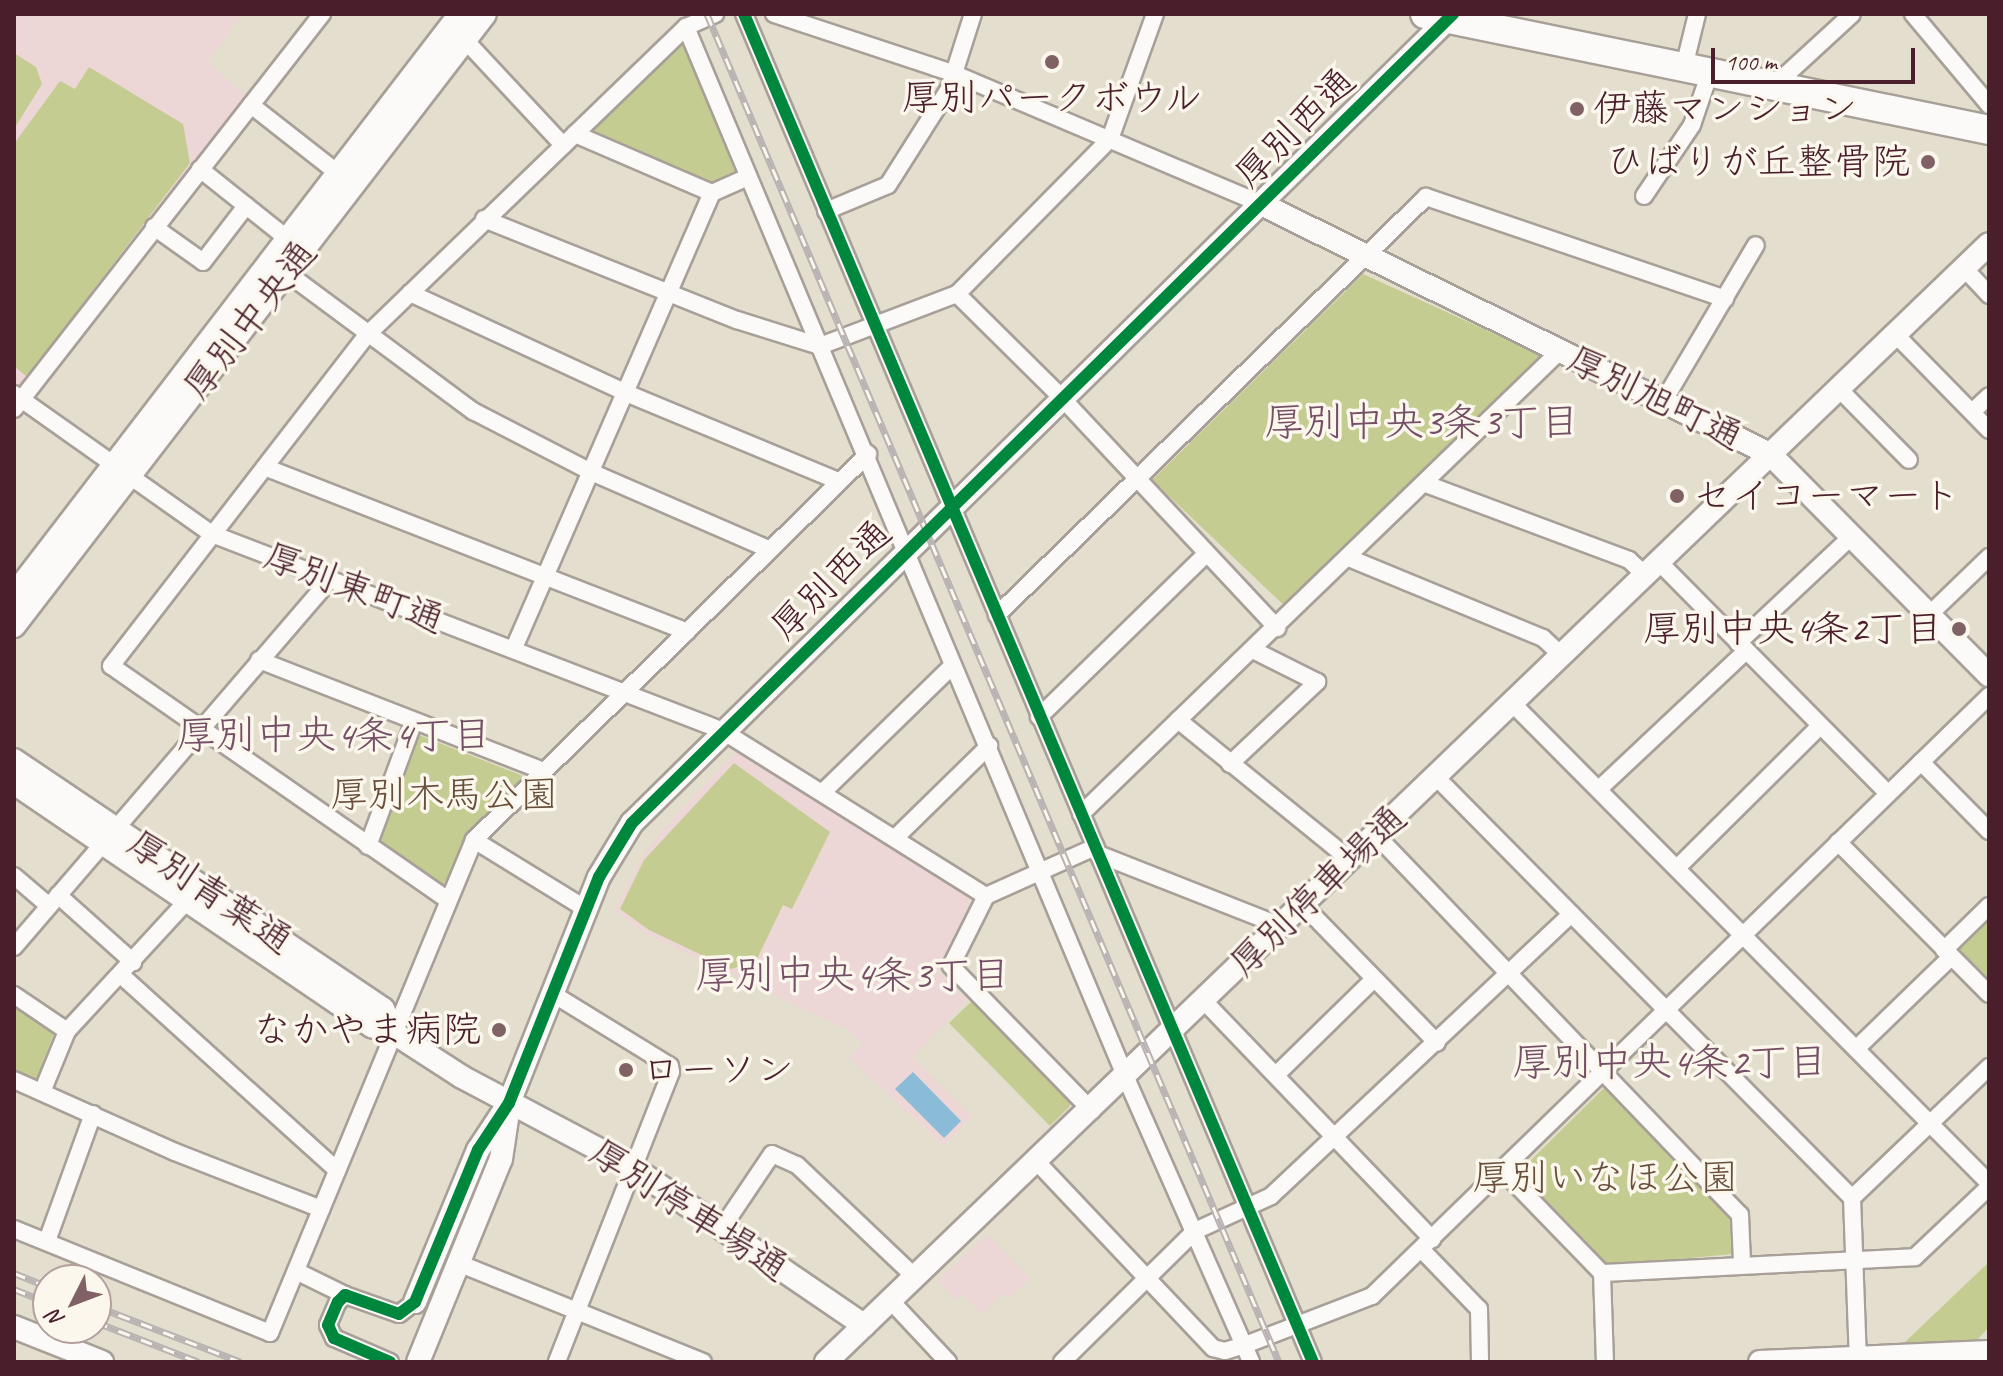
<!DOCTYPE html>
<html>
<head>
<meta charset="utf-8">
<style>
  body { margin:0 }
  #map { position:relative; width:2003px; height:1376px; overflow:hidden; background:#e3decd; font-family:Caveat,"Klee One",sans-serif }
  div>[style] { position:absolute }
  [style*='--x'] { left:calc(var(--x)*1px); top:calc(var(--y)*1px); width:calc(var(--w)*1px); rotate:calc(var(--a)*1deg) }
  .built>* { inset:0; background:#ecd6d6 }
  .green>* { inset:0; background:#c5cc92 }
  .water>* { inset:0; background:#8abcd8 }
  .roads { filter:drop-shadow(2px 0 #a8a098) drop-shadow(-2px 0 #a8a098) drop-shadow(0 2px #a8a098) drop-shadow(0 -2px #a8a098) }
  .street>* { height:16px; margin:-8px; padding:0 8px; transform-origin:8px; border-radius:8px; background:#fbfaf8 }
  .secondary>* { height:22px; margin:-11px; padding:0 11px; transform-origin:11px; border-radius:11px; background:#fbfaf8 }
  .highway>* { height:28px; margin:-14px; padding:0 14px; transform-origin:14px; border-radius:14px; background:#fbfaf8 }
  .rail>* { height:7px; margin-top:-3.5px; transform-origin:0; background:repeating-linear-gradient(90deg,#fbf7ec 0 12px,#b8b3b2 0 24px); box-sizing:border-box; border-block:2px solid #b8b3b2 }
  .cycleway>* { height:12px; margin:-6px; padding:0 6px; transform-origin:6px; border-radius:6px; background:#00873e }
  .dots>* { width:22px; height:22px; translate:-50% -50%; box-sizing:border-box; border:4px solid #fbf7ec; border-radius:50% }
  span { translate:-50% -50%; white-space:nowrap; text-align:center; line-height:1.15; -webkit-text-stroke:7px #fbf7ec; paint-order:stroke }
  .poi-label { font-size:38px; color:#4a1f2b }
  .left { translate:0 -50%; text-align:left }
  .right { translate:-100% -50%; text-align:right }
  .street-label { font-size:38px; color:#4a1f2b }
  .park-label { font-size:38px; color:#684f3b }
  .neighbourhood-label { font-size:40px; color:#754f65 }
  .frame { position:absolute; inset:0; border:16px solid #4a1f2b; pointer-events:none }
  .north { position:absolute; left:32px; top:1264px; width:80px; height:80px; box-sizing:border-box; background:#fbf7ec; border:2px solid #b4a19f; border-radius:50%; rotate:228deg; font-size:22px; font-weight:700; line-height:32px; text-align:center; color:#4a1f2b }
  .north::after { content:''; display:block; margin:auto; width:28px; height:36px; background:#806264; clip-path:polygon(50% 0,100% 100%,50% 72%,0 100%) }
  .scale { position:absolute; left:1711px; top:48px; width:204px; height:36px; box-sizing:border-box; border:4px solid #4a1f2b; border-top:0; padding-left:10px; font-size:24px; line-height:28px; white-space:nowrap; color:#4a1f2b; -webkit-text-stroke:6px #fbf7ec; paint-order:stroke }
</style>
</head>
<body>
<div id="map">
  <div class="built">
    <div style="clip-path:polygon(14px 14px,243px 14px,207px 62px,248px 96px,24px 391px,14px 383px)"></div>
    <div style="clip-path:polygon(745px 752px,968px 896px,968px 909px,940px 973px,967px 1000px,912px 1057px,972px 1116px,943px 1146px,848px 1057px,863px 1045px,848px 1030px,646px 934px,615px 911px,642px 857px,667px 825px,735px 753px)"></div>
    <div style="clip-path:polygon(987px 1234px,1030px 1279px,1009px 1298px,1004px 1293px,981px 1314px,963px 1294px,956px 1300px,938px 1281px)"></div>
  </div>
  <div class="green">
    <div style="clip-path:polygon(685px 40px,741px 174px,714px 187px,586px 135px)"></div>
    <div style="clip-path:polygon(14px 53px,36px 67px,42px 84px,14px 129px)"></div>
    <div style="clip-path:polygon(89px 67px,183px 124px,190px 163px,27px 377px,14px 366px,14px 144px,60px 81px,75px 89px)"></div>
    <div style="clip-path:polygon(1363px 274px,1545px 357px,1290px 611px,1152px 480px)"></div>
    <div style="clip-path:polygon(419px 735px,528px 778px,465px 840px,445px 888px,375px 844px)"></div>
    <div style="clip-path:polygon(734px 763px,830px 832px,792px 909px,783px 905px,756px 961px,731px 969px,649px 930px,620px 909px,644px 860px)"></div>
    <div style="clip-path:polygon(1989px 913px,1989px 989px,1950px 951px)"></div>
    <div style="clip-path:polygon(974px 999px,1070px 1097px,1070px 1106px,1050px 1126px,949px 1023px)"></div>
    <div style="clip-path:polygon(14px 1007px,55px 1031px,35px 1083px,14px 1074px)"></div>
    <div style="clip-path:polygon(1605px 1087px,1730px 1214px,1732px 1254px,1605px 1266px,1514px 1177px)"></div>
    <div style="clip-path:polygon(1989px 1262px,1989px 1327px,1957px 1362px,1884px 1362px)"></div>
  </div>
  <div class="water">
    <div style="clip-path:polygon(913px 1072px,961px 1121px,944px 1138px,895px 1089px)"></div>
  </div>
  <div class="roads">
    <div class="street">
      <div style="--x:744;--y:14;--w:1463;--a:67.12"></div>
      <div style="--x:774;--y:14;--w:191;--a:18.3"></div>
      <div style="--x:955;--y:74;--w:332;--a:23"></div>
      <div style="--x:1913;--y:14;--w:119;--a:50.1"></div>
      <div style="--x:686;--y:27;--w:1139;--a:67.28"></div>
      <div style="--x:1126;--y:1078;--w:310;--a:66.2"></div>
      <div style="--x:465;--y:40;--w:144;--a:47"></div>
      <div style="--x:1684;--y:67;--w:55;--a:-76.2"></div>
      <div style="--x:1776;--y:84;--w:103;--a:-42.6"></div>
      <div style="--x:251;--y:105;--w:112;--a:38.1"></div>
      <div style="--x:575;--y:134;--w:149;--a:23.3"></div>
      <div style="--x:200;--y:169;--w:114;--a:38.6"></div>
      <div style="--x:1644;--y:196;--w:86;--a:-55.9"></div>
      <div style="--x:1692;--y:125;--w:56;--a:-71.2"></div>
      <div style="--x:826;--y:211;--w:67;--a:-22.8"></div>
      <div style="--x:888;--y:185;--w:114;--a:-57.6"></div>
      <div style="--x:949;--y:89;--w:79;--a:-72.3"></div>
      <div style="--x:484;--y:219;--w:272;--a:21.8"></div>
      <div style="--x:737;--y:320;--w:87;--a:17.4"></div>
      <div style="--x:820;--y:346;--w:147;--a:-20.8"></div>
      <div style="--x:957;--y:294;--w:218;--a:-45.4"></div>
      <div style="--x:1110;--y:139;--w:133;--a:-70.2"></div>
      <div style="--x:154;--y:227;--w:60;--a:35.5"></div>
      <div style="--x:203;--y:262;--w:71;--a:-52.5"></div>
      <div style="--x:1964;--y:268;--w:37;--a:47"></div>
      <div style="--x:287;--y:273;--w:232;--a:36.6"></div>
      <div style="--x:473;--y:411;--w:133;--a:27.3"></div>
      <div style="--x:591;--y:472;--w:193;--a:23.5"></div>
      <div style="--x:410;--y:293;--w:238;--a:24.8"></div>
      <div style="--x:626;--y:393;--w:230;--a:22.5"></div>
      <div style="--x:957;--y:294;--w:145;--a:44.7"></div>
      <div style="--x:1060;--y:396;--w:318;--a:46.9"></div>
      <div style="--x:1896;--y:335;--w:133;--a:45.6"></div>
      <div style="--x:1840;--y:390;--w:98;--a:45.4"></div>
      <div style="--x:14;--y:394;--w:242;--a:35.3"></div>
      <div style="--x:212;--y:534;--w:545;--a:21.06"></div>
      <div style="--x:721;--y:730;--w:313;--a:32.1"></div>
      <div style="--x:986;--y:896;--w:120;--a:-24.2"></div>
      <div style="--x:1663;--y:402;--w:182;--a:-59.4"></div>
      <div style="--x:14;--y:409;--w:501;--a:-52.05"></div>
      <div style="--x:1972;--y:412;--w:23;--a:-43"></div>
      <div style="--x:267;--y:468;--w:451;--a:21.3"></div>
      <div style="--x:1426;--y:484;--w:217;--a:20.5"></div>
      <div style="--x:1629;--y:560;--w:23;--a:43"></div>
      <div style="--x:1349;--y:558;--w:210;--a:22.4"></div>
      <div style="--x:1543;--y:638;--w:26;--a:43"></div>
      <div style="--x:1660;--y:563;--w:324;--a:45.3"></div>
      <div style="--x:1930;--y:614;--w:82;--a:-44"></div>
      <div style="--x:997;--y:615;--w:599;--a:-44.26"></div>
      <div style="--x:1426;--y:197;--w:316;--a:18.8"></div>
      <div style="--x:1738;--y:643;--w:156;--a:-43.2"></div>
      <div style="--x:514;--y:648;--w:496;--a:-66.5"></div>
      <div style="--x:712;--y:193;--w:39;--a:-24"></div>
      <div style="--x:259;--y:660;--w:305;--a:21.3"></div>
      <div style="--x:1513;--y:704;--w:675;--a:45.18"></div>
      <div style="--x:1039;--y:717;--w:233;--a:-44.3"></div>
      <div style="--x:1178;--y:720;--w:222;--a:39.1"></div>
      <div style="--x:1921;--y:762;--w:97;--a:45.4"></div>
      <div style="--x:1230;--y:764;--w:120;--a:-43.3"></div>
      <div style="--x:1317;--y:682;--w:72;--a:-153.4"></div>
      <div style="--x:1437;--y:778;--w:590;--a:45.34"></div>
      <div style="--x:1852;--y:1198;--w:160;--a:87.9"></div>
      <div style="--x:1599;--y:789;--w:202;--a:-43.2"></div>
      <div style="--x:824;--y:791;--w:180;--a:-44.3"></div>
      <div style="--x:1081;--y:814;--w:666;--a:-44.03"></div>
      <div style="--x:1376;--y:835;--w:526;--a:46.23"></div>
      <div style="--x:1740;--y:1215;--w:48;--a:87.6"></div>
      <div style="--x:895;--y:838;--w:132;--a:-44.4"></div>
      <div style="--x:474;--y:840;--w:132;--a:31.6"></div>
      <div style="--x:1838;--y:842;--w:214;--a:45.2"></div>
      <div style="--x:368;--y:846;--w:133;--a:-69.8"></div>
      <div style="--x:1098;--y:854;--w:197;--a:21.5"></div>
      <div style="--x:1679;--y:866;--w:197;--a:-44.8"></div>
      <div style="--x:14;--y:876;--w:46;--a:40.6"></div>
      <div style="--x:58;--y:895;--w:101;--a:41.8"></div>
      <div style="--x:986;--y:896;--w:78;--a:116.6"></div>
      <div style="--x:951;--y:966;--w:202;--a:45.8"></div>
      <div style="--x:448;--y:900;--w:410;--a:-145.2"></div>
      <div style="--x:111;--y:666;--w:417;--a:-52.3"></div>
      <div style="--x:366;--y:336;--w:445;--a:-44"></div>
      <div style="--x:686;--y:27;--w:32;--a:-24"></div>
      <div style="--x:1303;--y:905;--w:192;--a:45.8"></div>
      <div style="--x:14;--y:947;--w:486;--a:-49.3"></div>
      <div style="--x:1944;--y:950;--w:63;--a:-44.4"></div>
      <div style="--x:121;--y:975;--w:291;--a:42.1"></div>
      <div style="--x:553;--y:994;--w:137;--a:31.6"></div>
      <div style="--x:670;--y:1066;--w:6;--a:81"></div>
      <div style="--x:671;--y:1072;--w:312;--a:111.5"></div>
      <div style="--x:14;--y:995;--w:64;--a:34.2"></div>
      <div style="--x:1204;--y:1001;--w:330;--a:46.2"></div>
      <div style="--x:1856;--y:1049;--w:132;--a:-44.1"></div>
      <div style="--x:1276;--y:1075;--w:137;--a:-44.4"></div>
      <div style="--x:14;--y:1080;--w:176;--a:24.1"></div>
      <div style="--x:175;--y:1152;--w:157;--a:21.3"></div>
      <div style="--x:42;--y:1092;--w:66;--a:-67.7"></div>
      <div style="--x:67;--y:1031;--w:178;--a:-47.3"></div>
      <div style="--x:1038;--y:1163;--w:255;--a:46.6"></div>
      <div style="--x:1213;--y:1348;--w:12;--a:14"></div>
      <div style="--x:1225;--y:1351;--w:21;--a:-17"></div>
      <div style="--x:1245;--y:1345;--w:136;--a:-21.1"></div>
      <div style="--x:1372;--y:1296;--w:861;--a:-44.2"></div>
      <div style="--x:1504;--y:1172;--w:141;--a:45.9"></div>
      <div style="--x:1602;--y:1273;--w:89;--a:88.1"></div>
      <div style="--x:1852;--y:1198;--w:190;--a:-43.7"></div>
      <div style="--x:722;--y:1228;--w:89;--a:-56"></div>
      <div style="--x:772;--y:1154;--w:27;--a:24"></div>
      <div style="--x:797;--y:1165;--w:163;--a:43.5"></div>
      <div style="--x:14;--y:1229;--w:276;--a:22.1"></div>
      <div style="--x:270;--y:1333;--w:534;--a:-67.52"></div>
      <div style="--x:474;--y:840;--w:552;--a:-44.41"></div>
      <div style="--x:47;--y:1241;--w:135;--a:-70.1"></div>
      <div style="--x:1421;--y:1249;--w:83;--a:46"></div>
      <div style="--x:1479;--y:1309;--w:53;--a:88.9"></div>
      <div style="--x:458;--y:1263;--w:264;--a:22"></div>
      <div style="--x:296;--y:1271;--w:55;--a:26.1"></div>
      <div style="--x:1602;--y:1273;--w:313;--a:-2.9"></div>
      <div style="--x:1915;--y:1257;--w:102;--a:-43.4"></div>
      <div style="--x:890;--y:1300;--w:85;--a:46.9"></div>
      <div style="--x:390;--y:1362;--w:61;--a:-156.8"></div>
      <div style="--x:334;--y:1338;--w:14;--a:-115"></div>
      <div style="--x:328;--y:1325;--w:25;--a:-67"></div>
      <div style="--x:338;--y:1302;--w:10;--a:-45"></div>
      <div style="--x:345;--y:1295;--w:57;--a:19.4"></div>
      <div style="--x:399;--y:1314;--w:20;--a:-37"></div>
      <div style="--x:1062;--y:1362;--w:187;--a:-44.6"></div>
      <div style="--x:1195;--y:1231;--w:84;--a:-24.7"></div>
      <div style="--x:1271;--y:1196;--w:412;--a:-43.2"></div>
    </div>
    <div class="secondary">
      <div style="--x:1261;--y:204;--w:567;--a:26.16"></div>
      <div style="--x:1770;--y:454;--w:311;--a:45.3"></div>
      <div style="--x:14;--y:595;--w:732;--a:-52.49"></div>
      <div style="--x:14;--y:626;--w:772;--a:-52.42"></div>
      <div style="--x:14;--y:760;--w:445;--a:34"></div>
      <div style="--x:383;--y:1009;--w:26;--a:65"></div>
      <div style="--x:14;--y:783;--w:433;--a:34.2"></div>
      <div style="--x:372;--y:1026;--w:23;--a:18"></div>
      <div style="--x:394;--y:1033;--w:81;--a:32.9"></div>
      <div style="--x:462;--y:1077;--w:192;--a:27.9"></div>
      <div style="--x:632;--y:1167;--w:281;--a:34.3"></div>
      <div style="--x:415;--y:1302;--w:165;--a:-67.5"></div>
      <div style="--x:478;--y:1150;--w:56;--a:-56.6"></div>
      <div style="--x:509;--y:1103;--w:243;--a:-68.3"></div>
      <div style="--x:599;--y:877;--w:63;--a:-58.6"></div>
      <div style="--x:632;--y:823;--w:1153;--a:-44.58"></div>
      <div style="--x:14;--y:1327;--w:95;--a:21.7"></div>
      <div style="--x:418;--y:1362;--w:219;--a:-67.8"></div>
      <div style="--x:501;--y:1159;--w:48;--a:-81.5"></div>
      <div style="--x:826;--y:1362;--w:1613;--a:-43.87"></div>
      <div style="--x:1760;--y:1362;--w:229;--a:-2.5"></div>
    </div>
    <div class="highway">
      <div style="--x:1425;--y:14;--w:576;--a:11.62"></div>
    </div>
  </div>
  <div class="rail">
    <div style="--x:707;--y:14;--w:1464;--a:67.01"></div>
    <div style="--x:14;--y:1273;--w:37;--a:22"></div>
    <div style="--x:14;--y:1289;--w:37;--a:22"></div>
    <div style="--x:96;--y:1306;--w:155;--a:21.1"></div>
    <div style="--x:96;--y:1322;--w:110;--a:21.2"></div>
  </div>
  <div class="cycleway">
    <div style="--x:744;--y:14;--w:1463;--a:67.12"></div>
    <div style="--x:390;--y:1362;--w:61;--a:-156.8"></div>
    <div style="--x:334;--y:1338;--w:14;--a:-115"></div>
    <div style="--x:328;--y:1325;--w:25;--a:-67"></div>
    <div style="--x:338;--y:1302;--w:10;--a:-45"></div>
    <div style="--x:345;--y:1295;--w:57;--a:19.4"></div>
    <div style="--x:399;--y:1314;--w:20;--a:-37"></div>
    <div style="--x:415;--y:1302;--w:165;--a:-67.5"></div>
    <div style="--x:478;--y:1150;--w:56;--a:-56.6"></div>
    <div style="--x:509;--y:1103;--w:243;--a:-68.3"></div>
    <div style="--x:599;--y:877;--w:63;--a:-58.6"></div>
    <div style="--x:632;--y:823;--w:1153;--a:-44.58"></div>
  </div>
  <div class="dots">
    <div style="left:1052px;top:62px;background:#806264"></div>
    <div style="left:1577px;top:109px;background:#806264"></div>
    <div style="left:1928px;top:162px;background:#806264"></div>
    <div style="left:1677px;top:496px;background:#806264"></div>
    <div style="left:1959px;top:629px;background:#806264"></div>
    <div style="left:499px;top:1030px;background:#806264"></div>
    <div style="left:626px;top:1070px;background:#806264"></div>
  </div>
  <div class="poi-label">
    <span style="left:1052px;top:98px">厚別パークボウル</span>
    <span class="left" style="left:1593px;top:109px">伊藤マンション</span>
    <span class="right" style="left:1910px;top:162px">ひばりが丘整骨院</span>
    <span class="left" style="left:1693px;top:496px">セイコーマート</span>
    <span class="right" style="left:1943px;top:629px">厚別中央4条2丁目</span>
    <span class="right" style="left:481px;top:1030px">なかやま病院</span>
    <span class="left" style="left:642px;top:1070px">ローソン</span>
  </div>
  <div class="street-label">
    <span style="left:1295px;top:128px;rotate:-45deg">厚別西通</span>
    <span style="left:250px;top:320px;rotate:-52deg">厚別中央通</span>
    <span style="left:1655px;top:398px;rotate:26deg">厚別旭町通</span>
    <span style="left:831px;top:580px;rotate:-45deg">厚別西通</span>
    <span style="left:354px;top:588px;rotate:21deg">厚別東町通</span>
    <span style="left:1318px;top:891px;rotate:-44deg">厚別停車場通</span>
    <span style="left:210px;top:892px;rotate:34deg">厚別青葉通</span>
    <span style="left:689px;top:1210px;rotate:33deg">厚別停車場通</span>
  </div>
  <div class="park-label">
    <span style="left:444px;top:795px">厚別木馬公園</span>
    <span style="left:1605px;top:1178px">厚別いなほ公園</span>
  </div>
  <div class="neighbourhood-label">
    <span style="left:1422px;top:422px">厚別中央3条3丁目</span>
    <span style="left:334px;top:735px">厚別中央4条4丁目</span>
    <span style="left:853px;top:975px">厚別中央4条3丁目</span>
    <span style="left:1670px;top:1062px">厚別中央4条2丁目</span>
  </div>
  <div class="frame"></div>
  <div class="north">N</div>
  <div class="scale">100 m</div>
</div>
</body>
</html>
